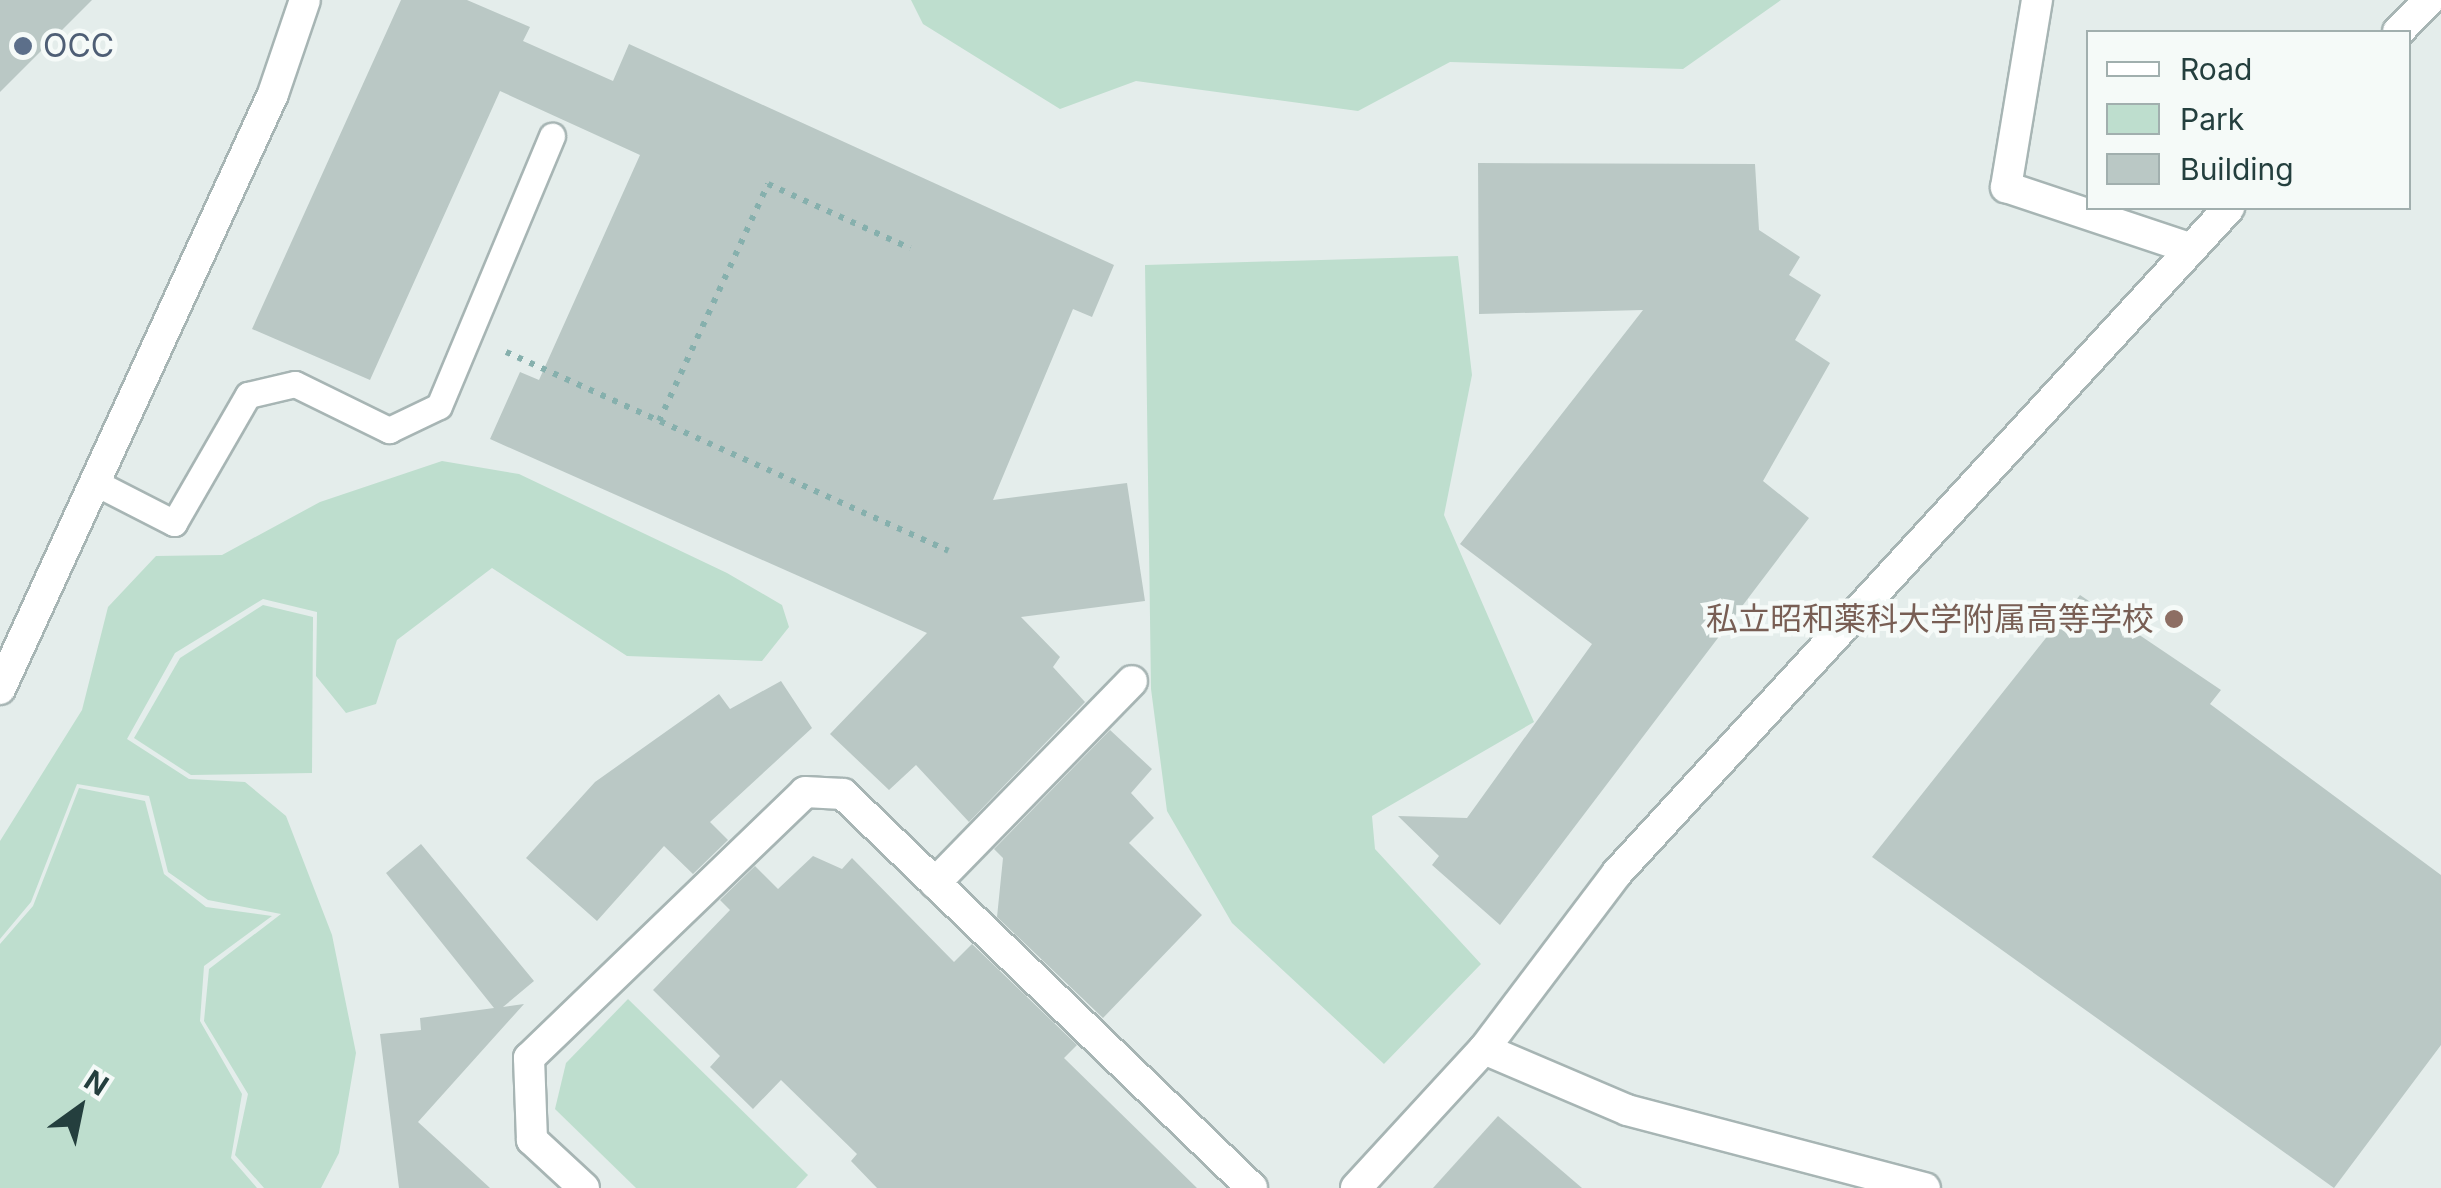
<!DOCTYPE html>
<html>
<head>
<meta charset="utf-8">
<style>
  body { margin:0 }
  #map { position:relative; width:2441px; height:1188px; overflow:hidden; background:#e4edeb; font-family:Inter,"Noto Sans JP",sans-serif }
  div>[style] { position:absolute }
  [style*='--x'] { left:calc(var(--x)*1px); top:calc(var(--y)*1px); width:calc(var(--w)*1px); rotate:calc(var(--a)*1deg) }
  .green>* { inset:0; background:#bedece }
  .building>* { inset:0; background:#bac8c5 }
  .path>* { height:6px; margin-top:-3px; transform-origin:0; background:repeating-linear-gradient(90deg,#86b0ad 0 5px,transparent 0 13px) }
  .roads { filter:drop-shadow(2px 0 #a7b5b4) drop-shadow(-2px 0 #a7b5b4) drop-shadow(0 2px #a7b5b4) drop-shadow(0 -2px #a7b5b4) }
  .service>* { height:25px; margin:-12.5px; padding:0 12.5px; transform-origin:12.5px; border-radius:12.5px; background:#fff }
  .minor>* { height:30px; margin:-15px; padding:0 15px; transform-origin:15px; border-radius:15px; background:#fff }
  .tertiary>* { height:30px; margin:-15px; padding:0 15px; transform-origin:15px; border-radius:15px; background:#fff }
  .dots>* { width:28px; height:28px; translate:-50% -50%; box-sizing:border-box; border:5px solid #f5faf8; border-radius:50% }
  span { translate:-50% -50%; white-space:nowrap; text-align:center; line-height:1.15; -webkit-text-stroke:9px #f5faf8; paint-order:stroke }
  .service-label { font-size:32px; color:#4e5e75 }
  .left { translate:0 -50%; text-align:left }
  .education-label { font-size:32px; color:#785e54 }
  .right { translate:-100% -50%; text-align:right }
  .legend { position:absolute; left:2086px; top:30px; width:325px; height:180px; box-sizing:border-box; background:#f5faf8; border:2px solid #a1afae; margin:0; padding:12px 18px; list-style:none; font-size:30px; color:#243f3e }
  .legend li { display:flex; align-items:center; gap:20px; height:50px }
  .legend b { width:50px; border:2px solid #a1afae }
  .north { position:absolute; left:30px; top:1058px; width:100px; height:100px; -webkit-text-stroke:8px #f5faf8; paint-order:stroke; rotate:33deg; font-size:28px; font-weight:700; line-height:40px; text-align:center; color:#243f3e }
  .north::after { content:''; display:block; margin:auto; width:35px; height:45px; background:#243f3e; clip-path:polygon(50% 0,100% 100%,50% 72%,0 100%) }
</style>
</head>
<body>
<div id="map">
  <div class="green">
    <div style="clip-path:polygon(911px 0,1781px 0,1683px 69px,1450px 62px,1358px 111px,1136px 81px,1060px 109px,923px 24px)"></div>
    <div style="clip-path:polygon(1458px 256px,1472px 375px,1444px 515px,1534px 722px,1372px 816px,1375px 849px,1481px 964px,1384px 1064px,1232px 923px,1167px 811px,1151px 689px,1145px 265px)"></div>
    <div style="clip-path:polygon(442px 461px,519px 474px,727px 573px,782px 605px,789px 627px,762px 661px,627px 656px,492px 568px,397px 640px,376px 704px,346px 713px,316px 676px,317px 612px,263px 599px,175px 653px,127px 739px,189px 779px,245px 782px,286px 816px,332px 935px,356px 1053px,339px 1153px,321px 1188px,264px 1188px,235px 1155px,248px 1094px,204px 1021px,209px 969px,281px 914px,208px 900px,168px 872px,149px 796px,77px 784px,31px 902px,0 939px,0 841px,82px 710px,108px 607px,156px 556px,222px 555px,320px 502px)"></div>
    <div style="clip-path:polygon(263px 605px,313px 617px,312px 773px,191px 775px,134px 738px,180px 658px)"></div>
    <div style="clip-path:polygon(79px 788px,145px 801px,164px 874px,206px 907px,272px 916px,204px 966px,200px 1021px,242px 1094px,231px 1158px,257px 1188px,0 1188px,0 944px,33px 906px)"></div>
    <div style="clip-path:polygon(628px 999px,808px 1175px,796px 1188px,636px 1188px,555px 1109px,566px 1063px)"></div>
  </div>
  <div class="building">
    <div style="clip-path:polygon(0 0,92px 0,0 92px)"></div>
    <div style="clip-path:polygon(401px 0,467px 0,530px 27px,523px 41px,613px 81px,629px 44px,1114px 265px,1092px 317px,1073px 309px,993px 500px,1127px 483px,1145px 601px,1021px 617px,1060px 657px,1053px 667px,1085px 702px,969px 822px,916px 765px,889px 790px,830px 734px,927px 633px,490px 439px,520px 372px,539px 380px,640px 155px,500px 91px,370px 380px,252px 329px)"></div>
    <div style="clip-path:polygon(1478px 163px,1755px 164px,1759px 230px,1800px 257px,1789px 275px,1821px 295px,1795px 340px,1830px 363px,1763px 481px,1809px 518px,1500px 925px,1432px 865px,1439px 856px,1398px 816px,1467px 818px,1592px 644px,1460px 544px,1643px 310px,1479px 314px)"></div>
    <div style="clip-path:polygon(2080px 595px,2221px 690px,2210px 704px,2441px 875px,2441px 1045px,2334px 1188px,1872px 857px)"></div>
    <div style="clip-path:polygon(781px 681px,812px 728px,710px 822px,728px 840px,693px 874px,664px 846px,597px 921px,526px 858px,595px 782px,719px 694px,730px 709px)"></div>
    <div style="clip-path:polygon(1110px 730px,1152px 769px,1131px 793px,1154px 818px,1129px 843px,1202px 915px,1103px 1018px,997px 917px,1003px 858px,994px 849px)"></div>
    <div style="clip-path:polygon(421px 844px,534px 981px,503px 1007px,524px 1004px,418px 1122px,490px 1188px,399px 1188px,380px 1034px,421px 1030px,420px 1018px,494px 1008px,386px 873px)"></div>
    <div style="clip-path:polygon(813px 856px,842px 869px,852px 858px,954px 962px,972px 944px,1077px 1045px,1064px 1058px,1197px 1188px,877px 1188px,851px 1161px,857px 1154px,781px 1080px,753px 1109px,710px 1067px,720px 1056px,653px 990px,730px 910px,720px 900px,755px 866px,778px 889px)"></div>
    <div style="clip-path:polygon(1498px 1116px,1582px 1188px,1433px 1188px)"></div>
  </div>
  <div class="path">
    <div style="--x:506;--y:352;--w:485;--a:24.2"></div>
    <div style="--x:659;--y:421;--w:261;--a:-65.3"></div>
    <div style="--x:768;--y:184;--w:156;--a:24.3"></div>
  </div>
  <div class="roads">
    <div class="service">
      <div style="--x:94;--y:482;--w:90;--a:27.1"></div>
      <div style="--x:174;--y:523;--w:148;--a:-60"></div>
      <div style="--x:248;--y:395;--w:48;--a:-13.2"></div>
      <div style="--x:295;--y:384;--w:105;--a:26.1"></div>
      <div style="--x:389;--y:430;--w:55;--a:-25.6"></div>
      <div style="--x:439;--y:406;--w:293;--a:-67.3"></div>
    </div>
    <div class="minor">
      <div style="--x:2037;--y:0;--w:190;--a:99.4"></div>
      <div style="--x:2006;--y:187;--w:193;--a:18.4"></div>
      <div style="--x:2398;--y:32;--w:45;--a:-45.9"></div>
      <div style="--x:935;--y:883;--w:282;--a:-45.7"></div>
      <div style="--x:1484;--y:1049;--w:155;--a:23.1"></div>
      <div style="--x:1627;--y:1110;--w:308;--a:14.7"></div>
      <div style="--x:584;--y:1188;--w:71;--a:-137.3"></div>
      <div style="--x:532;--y:1140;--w:82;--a:-92.1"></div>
      <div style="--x:529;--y:1058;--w:383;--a:-43.9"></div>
      <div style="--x:805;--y:792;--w:38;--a:3"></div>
      <div style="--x:843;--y:794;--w:568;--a:43.93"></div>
      <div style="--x:1356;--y:1188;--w:189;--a:-47.4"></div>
      <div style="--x:1484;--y:1049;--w:221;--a:-52.9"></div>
      <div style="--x:1617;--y:873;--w:904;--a:-47.38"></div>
    </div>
    <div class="tertiary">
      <div style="--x:0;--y:689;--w:655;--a:-65.35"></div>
      <div style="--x:273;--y:94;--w:99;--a:-71.2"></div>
    </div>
  </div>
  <div class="dots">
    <div style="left:23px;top:46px;background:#5c6f8a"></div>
    <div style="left:2174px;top:619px;background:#8d6e63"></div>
  </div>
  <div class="service-label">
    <span class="left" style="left:43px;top:46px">OCC</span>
  </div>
  <div class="education-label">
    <span class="right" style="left:2154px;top:619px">私立昭和薬科大学附属高等学校</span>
  </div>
  <ul class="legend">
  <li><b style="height:12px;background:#fff"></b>Road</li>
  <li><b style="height:28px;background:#bedece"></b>Park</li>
  <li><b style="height:28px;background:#bac8c5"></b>Building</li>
  </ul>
  <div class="north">N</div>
</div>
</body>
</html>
